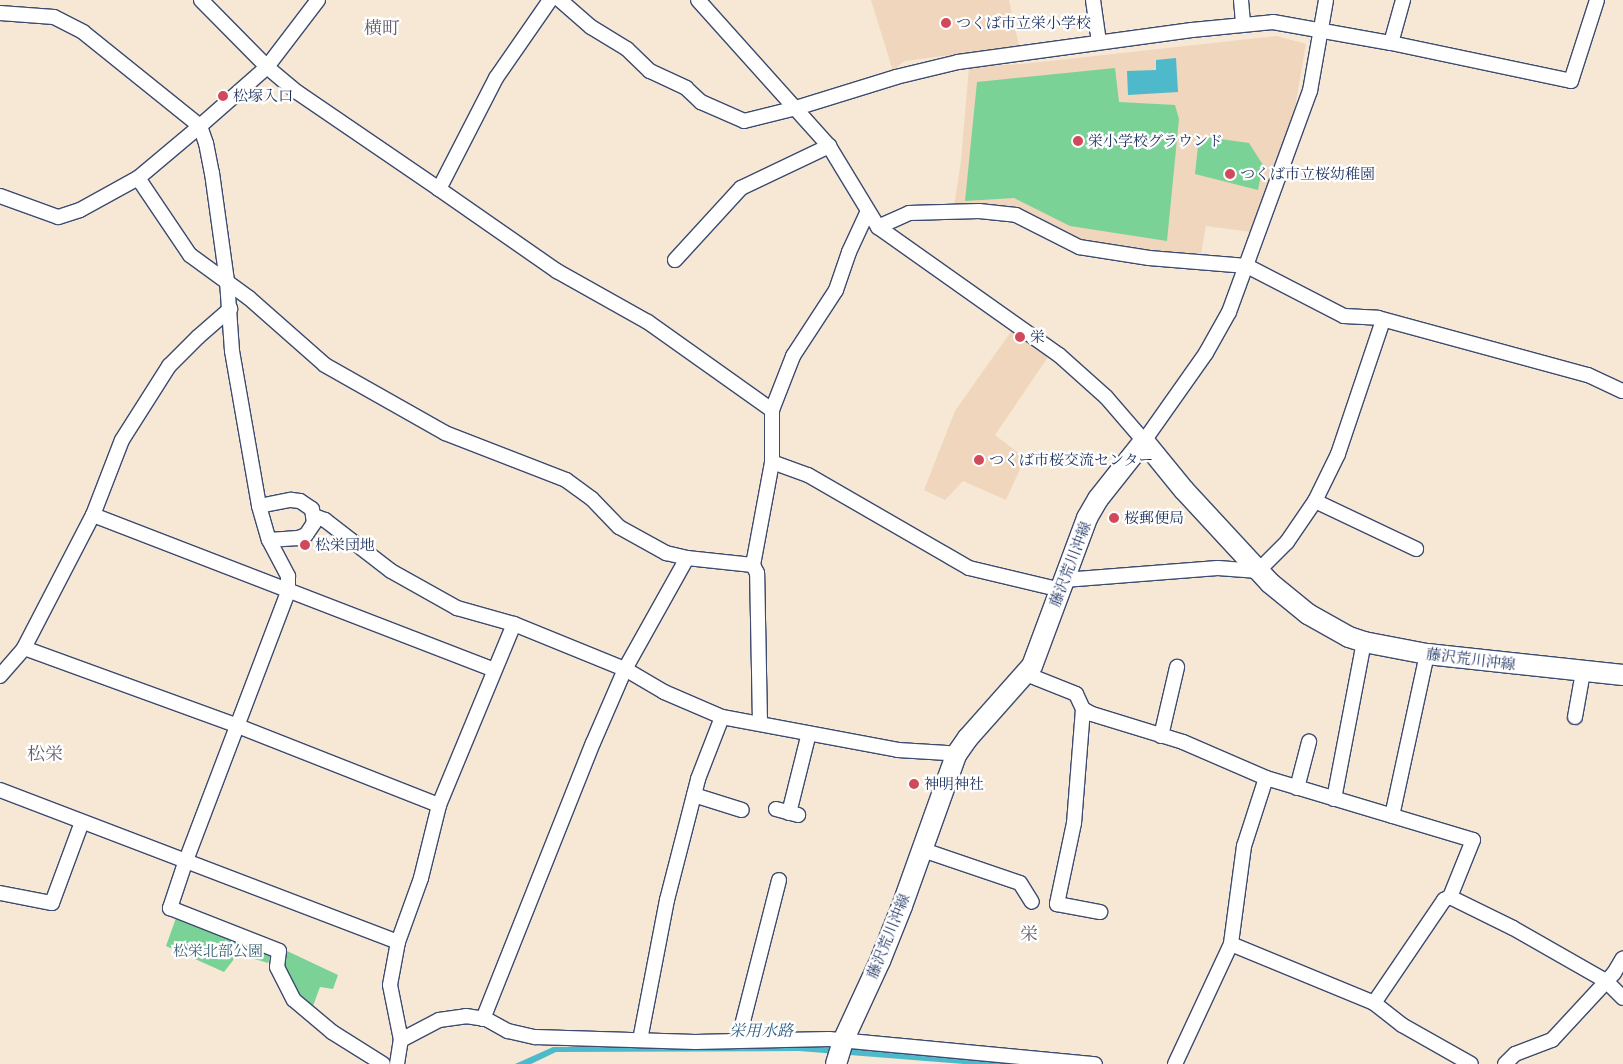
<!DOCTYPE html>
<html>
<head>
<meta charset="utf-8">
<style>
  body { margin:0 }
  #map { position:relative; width:1623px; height:1064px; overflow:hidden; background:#f6e8d5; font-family:"Libre Caslon Text","Noto Serif JP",serif }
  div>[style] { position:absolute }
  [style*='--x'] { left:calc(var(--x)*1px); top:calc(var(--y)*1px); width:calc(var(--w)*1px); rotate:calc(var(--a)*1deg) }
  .built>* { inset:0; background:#efd6bc }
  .green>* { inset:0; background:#7ad297 }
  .water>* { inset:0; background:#4eb9ca }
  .roads { filter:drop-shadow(1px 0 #3c4b70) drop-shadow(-1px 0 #3c4b70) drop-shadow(0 1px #3c4b70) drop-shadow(0 -1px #3c4b70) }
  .street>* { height:14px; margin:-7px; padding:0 7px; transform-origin:7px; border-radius:7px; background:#fff }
  .secondary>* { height:20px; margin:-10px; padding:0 10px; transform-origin:10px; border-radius:10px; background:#fff }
  .dots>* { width:14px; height:14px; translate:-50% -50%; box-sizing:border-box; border:2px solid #fff; border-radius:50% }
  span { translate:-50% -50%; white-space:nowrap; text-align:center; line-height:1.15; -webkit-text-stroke:4.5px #fff; paint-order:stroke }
  .poi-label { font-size:15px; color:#1b2f5e }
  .left { translate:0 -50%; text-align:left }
  .street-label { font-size:15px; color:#1b2f5e }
  .park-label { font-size:15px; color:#38606f }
  .water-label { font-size:16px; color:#2d5f84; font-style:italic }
  .quarter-label { font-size:18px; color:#625d6a }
</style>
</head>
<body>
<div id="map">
  <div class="built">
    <div style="clip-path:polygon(871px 0,1009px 0,1019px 46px,904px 61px,893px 71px)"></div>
    <div style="clip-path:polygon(1277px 36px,1306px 44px,1295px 107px,1252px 232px,1206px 226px,1201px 254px,1151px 251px,1069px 237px,1012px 208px,978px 204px,954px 207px,961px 161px,969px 67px,1022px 64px)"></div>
    <div style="clip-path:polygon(1012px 330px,1048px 357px,995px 435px,1025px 458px,1006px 500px,963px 481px,945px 500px,924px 490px,955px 411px)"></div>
  </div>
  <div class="green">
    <div style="clip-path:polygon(1115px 68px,1119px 102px,1175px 105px,1179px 119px,1167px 241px,1070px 226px,1014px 198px,965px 201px,977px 82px)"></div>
    <div style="clip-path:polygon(1206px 137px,1249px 143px,1263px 165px,1258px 190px,1195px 174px,1198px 146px)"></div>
    <div style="clip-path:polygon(176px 918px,272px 953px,268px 963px,238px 954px,224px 972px,166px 946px)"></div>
    <div style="clip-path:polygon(285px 950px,338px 975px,333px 989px,320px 987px,313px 1006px,296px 994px,282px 965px)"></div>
  </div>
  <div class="water">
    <div style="clip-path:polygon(1176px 58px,1178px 92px,1128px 95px,1127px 71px,1156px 70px,1156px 60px)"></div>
    <div style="clip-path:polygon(800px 1044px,1039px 1064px,964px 1064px,799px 1051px,556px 1052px,531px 1064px,515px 1064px,553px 1047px)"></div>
  </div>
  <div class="roads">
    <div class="street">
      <div style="--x:201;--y:0;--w:94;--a:45.4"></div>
      <div style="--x:267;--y:67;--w:39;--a:40"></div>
      <div style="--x:297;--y:92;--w:172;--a:34.3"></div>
      <div style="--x:439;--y:189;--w:125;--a:-62.8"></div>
      <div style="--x:496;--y:78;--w:95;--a:-55.3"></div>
      <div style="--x:318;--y:0;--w:84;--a:127.3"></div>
      <div style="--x:267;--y:67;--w:89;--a:138.6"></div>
      <div style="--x:200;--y:126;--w:18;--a:71"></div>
      <div style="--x:206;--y:143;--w:31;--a:79"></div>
      <div style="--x:212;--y:173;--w:109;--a:82.1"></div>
      <div style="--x:227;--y:281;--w:70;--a:85.9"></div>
      <div style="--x:232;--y:351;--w:157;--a:80.1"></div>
      <div style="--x:259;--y:506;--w:35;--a:74"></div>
      <div style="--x:269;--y:540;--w:41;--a:62.2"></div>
      <div style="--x:288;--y:576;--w:16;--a:90"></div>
      <div style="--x:288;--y:592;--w:287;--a:110.8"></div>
      <div style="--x:186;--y:860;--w:51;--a:108.4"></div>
      <div style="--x:170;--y:908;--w:117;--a:21.5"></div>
      <div style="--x:279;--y:951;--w:16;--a:97"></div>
      <div style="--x:277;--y:967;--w:37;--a:63"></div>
      <div style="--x:294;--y:1000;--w:50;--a:40.1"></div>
      <div style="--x:332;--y:1032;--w:60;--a:32.1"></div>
      <div style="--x:560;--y:0;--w:41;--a:41.1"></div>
      <div style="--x:591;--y:27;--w:42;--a:31.4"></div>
      <div style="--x:627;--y:49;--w:32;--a:44"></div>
      <div style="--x:650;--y:71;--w:40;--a:25"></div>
      <div style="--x:686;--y:88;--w:21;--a:43"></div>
      <div style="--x:701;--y:102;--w:47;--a:23.8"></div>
      <div style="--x:744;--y:121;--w:54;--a:-14"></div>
      <div style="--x:796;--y:108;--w:105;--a:-17.2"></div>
      <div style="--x:896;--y:77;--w:64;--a:-13.6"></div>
      <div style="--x:958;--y:62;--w:236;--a:-7.8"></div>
      <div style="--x:1192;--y:30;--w:81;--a:-5.6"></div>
      <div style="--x:1273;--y:22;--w:120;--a:10.1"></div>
      <div style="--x:1391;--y:43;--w:184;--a:11.9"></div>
      <div style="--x:1571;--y:81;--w:85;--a:-72.2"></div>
      <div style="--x:698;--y:0;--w:196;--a:48.1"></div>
      <div style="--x:829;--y:146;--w:95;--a:58.8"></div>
      <div style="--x:878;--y:227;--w:222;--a:35.3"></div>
      <div style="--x:1059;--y:355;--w:63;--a:41.8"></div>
      <div style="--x:1106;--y:397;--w:58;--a:49.2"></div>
      <div style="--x:1144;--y:441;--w:108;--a:-54.8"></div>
      <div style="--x:1206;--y:353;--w:47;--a:-60.7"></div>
      <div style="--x:1229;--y:312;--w:235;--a:-69.9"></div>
      <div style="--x:1310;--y:91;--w:92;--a:-80"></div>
      <div style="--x:1093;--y:0;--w:42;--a:81.9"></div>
      <div style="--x:1241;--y:0;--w:24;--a:85"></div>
      <div style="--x:0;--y:13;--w:54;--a:4.2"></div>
      <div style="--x:54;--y:17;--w:33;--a:27"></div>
      <div style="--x:83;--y:32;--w:150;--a:38.8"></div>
      <div style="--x:200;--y:126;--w:81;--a:140"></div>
      <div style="--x:138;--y:178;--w:66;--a:151.1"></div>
      <div style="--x:80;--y:210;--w:23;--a:162"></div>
      <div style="--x:58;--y:217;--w:62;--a:-160.1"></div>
      <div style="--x:1391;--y:43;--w:45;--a:-74.4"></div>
      <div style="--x:138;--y:178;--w:93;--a:56"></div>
      <div style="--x:190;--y:255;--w:73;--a:36.1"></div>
      <div style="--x:249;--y:298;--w:101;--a:41.4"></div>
      <div style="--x:325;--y:365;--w:138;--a:29.5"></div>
      <div style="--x:445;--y:433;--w:130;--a:21.2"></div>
      <div style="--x:566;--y:480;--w:32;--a:36"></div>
      <div style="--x:592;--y:499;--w:39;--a:46"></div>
      <div style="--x:619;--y:527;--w:54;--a:29"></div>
      <div style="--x:666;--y:553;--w:22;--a:13"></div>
      <div style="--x:687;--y:558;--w:66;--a:6.1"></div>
      <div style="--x:439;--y:189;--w:144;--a:34.8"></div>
      <div style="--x:557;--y:271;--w:104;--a:29.3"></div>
      <div style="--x:648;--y:322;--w:152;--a:35.4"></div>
      <div style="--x:878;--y:227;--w:34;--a:-24"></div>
      <div style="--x:909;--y:213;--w:70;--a:-1.6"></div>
      <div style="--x:979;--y:211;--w:37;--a:6"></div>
      <div style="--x:1016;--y:215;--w:71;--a:26.9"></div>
      <div style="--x:1079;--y:247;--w:71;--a:8.9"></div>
      <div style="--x:1149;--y:258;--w:98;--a:4.7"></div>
      <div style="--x:1247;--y:266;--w:109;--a:27.3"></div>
      <div style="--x:1344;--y:316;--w:34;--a:3"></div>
      <div style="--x:1378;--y:318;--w:218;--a:15.2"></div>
      <div style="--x:1588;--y:375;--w:38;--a:25"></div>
      <div style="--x:675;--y:260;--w:98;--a:-47.5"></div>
      <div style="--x:741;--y:188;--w:98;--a:-25.5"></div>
      <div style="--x:772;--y:462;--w:38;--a:20"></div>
      <div style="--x:808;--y:475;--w:186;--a:30"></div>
      <div style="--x:969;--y:568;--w:95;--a:13.4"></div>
      <div style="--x:1315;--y:501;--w:112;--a:25.4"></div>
      <div style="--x:259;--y:506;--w:33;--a:-11"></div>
      <div style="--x:291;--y:500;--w:9;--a:6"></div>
      <div style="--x:300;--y:501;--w:14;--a:34"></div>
      <div style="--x:312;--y:509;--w:14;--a:82"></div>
      <div style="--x:314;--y:523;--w:14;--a:124"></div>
      <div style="--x:306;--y:535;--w:9;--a:159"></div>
      <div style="--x:298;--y:538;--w:29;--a:176"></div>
      <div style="--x:93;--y:515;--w:80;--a:-68.9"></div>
      <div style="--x:122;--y:440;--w:88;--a:-57.6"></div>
      <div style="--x:169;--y:366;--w:41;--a:-45"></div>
      <div style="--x:198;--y:337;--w:43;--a:-41.2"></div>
      <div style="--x:314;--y:516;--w:12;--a:20"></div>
      <div style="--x:325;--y:520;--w:83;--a:37.7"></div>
      <div style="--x:391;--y:571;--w:76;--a:29.3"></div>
      <div style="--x:457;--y:608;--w:59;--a:15.7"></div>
      <div style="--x:514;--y:624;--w:120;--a:22.1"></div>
      <div style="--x:625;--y:669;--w:45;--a:30.5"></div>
      <div style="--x:664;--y:692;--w:63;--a:23.3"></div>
      <div style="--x:722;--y:717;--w:179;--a:10.6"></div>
      <div style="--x:898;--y:750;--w:49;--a:3.5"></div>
      <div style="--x:947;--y:753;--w:9;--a:13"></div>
      <div style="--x:1064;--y:580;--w:154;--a:-4.5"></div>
      <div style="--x:1218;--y:568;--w:40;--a:4.3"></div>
      <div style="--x:1258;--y:571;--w:41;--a:-45"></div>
      <div style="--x:1287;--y:542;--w:50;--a:-55.7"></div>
      <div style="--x:1315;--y:501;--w:52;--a:-63.9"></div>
      <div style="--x:1338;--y:454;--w:141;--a:-71.4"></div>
      <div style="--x:24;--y:648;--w:228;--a:20"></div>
      <div style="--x:238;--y:726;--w:216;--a:21.5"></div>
      <div style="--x:1026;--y:674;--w:54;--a:21.8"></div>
      <div style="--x:1076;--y:694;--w:17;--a:65"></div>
      <div style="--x:1083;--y:709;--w:10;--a:29"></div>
      <div style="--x:1092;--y:714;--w:95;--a:17.1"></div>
      <div style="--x:1183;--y:742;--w:90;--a:23.4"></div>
      <div style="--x:1266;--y:778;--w:216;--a:16.7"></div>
      <div style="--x:1473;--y:840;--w:61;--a:112"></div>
      <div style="--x:1450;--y:897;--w:70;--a:26.2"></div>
      <div style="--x:1513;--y:928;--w:107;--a:29.7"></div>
      <div style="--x:1606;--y:981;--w:24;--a:45"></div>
      <div style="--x:0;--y:676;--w:37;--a:-49"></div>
      <div style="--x:24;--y:648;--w:150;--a:-62.6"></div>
      <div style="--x:93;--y:515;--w:429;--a:21.1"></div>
      <div style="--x:1083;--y:709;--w:114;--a:94.5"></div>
      <div style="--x:1074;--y:823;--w:83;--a:101.9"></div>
      <div style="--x:1057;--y:904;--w:44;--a:10.5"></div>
      <div style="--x:1575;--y:717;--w:46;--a:-79.9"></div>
      <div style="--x:760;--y:723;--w:150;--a:-91.1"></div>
      <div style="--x:757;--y:573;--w:9;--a:-117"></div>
      <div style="--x:753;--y:565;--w:105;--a:-79.5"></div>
      <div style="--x:772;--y:462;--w:52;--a:-90"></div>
      <div style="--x:772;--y:410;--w:58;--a:-68.7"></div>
      <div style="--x:793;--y:356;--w:79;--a:-56.9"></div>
      <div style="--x:836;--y:290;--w:40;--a:-71.1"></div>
      <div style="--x:849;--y:252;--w:43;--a:-65.2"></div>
      <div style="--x:1161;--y:736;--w:71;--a:-76.9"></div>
      <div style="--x:1266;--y:778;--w:71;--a:107.9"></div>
      <div style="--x:1244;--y:846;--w:99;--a:97.6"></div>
      <div style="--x:1231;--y:944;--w:155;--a:22.4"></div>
      <div style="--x:1374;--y:1003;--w:125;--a:-55.8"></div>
      <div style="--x:1444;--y:900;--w:7;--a:-27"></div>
      <div style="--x:1297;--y:788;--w:48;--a:-75.4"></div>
      <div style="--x:0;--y:790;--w:426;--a:20.9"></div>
      <div style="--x:694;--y:795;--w:50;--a:17.4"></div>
      <div style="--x:1334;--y:799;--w:160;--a:-79.2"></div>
      <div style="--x:776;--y:809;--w:23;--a:15"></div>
      <div style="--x:789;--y:813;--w:82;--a:-76"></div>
      <div style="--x:1392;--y:816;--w:166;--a:-77.8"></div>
      <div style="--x:923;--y:850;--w:102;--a:18.8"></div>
      <div style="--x:1020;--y:883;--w:22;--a:58"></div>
      <div style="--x:0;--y:893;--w:53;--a:10.9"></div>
      <div style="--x:52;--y:903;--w:86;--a:-69.7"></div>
      <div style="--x:1374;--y:1003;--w:36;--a:38"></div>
      <div style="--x:1402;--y:1025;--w:79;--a:29.5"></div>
      <div style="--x:483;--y:1019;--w:297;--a:-68.3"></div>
      <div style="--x:593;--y:743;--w:81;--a:-66.6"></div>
      <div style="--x:625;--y:669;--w:127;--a:-60.8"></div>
      <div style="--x:401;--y:1040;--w:43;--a:-27.8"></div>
      <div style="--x:439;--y:1020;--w:27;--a:-8"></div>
      <div style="--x:466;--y:1016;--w:20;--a:9"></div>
      <div style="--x:486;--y:1019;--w:25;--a:29"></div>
      <div style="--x:508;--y:1031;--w:28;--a:13"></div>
      <div style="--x:535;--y:1037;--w:160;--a:1.8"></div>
      <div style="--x:695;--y:1042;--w:134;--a:-1.3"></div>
      <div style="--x:829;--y:1039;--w:267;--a:5.4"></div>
      <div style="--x:640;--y:1040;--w:143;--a:-79.1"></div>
      <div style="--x:667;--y:900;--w:125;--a:-75.6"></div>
      <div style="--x:698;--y:779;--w:66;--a:-68.8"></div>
      <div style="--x:738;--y:1041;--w:166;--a:-75.7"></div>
      <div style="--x:397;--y:1064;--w:24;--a:-81"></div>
      <div style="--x:401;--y:1040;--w:56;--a:-101.3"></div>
      <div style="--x:390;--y:985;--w:44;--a:-79.5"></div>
      <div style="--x:398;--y:942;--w:68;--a:-70.2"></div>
      <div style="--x:421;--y:878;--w:75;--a:-76.1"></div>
      <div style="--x:439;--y:805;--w:196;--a:-67.5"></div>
      <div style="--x:1175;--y:1064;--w:132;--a:-65"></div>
      <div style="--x:1505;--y:1064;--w:14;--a:-45"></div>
      <div style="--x:1515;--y:1054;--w:40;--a:-21"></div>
      <div style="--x:1552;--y:1040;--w:91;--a:-47.2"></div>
      <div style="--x:1614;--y:973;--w:17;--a:-59"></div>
    </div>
    <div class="secondary">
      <div style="--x:836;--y:1064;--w:24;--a:-73"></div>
      <div style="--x:843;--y:1041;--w:88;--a:-65.2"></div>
      <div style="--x:880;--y:961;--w:59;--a:-68.2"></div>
      <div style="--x:902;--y:906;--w:160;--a:-70.3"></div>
      <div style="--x:956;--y:755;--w:21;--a:-55"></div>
      <div style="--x:968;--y:738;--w:96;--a:-48.4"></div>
      <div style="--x:1032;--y:666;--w:158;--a:-69.6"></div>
      <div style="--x:1087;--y:518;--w:22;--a:-60"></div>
      <div style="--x:1098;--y:499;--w:74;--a:-51.6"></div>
      <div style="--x:1144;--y:441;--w:63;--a:50.8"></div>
      <div style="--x:1184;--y:490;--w:127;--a:47.2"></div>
      <div style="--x:1270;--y:583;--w:49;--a:39.2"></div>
      <div style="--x:1308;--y:614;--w:47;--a:29.3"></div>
      <div style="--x:1349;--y:637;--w:16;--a:18"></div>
      <div style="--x:1364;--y:642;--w:64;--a:10.8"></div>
      <div style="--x:1427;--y:654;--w:197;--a:6.1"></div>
    </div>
  </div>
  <div class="dots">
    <div style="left:946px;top:23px;background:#d1495b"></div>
    <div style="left:223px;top:96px;background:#d1495b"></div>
    <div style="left:1078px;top:141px;background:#d1495b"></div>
    <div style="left:1230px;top:174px;background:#d1495b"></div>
    <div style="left:1020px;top:337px;background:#d1495b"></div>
    <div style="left:979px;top:460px;background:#d1495b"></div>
    <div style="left:1114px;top:518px;background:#d1495b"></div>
    <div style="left:305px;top:545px;background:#d1495b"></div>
    <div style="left:914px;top:784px;background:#d1495b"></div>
  </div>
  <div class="poi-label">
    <span class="left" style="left:956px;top:23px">つくば市立栄小学校</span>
    <span class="left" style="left:233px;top:96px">松塚入口</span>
    <span class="left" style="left:1088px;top:141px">栄小学校グラウンド</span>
    <span class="left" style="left:1240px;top:174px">つくば市立桜幼稚園</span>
    <span class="left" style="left:1030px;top:337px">栄</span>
    <span class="left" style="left:989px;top:460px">つくば市桜交流センター</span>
    <span class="left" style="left:1124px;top:518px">桜郵便局</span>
    <span class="left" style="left:315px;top:545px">松栄団地</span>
    <span class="left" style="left:924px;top:784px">神明神社</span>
  </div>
  <div class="street-label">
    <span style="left:1070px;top:564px;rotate:-69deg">藤沢荒川沖線</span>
    <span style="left:1471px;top:659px;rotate:7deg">藤沢荒川沖線</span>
    <span style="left:888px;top:936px;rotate:-68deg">藤沢荒川沖線</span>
  </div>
  <div class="park-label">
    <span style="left:218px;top:951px">松栄北部公園</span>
  </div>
  <div class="water-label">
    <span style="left:761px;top:1030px">栄用水路</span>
  </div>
  <div class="quarter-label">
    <span style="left:382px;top:28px">横町</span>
    <span style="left:45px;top:754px">松栄</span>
    <span style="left:1029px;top:934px">栄</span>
  </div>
</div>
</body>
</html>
